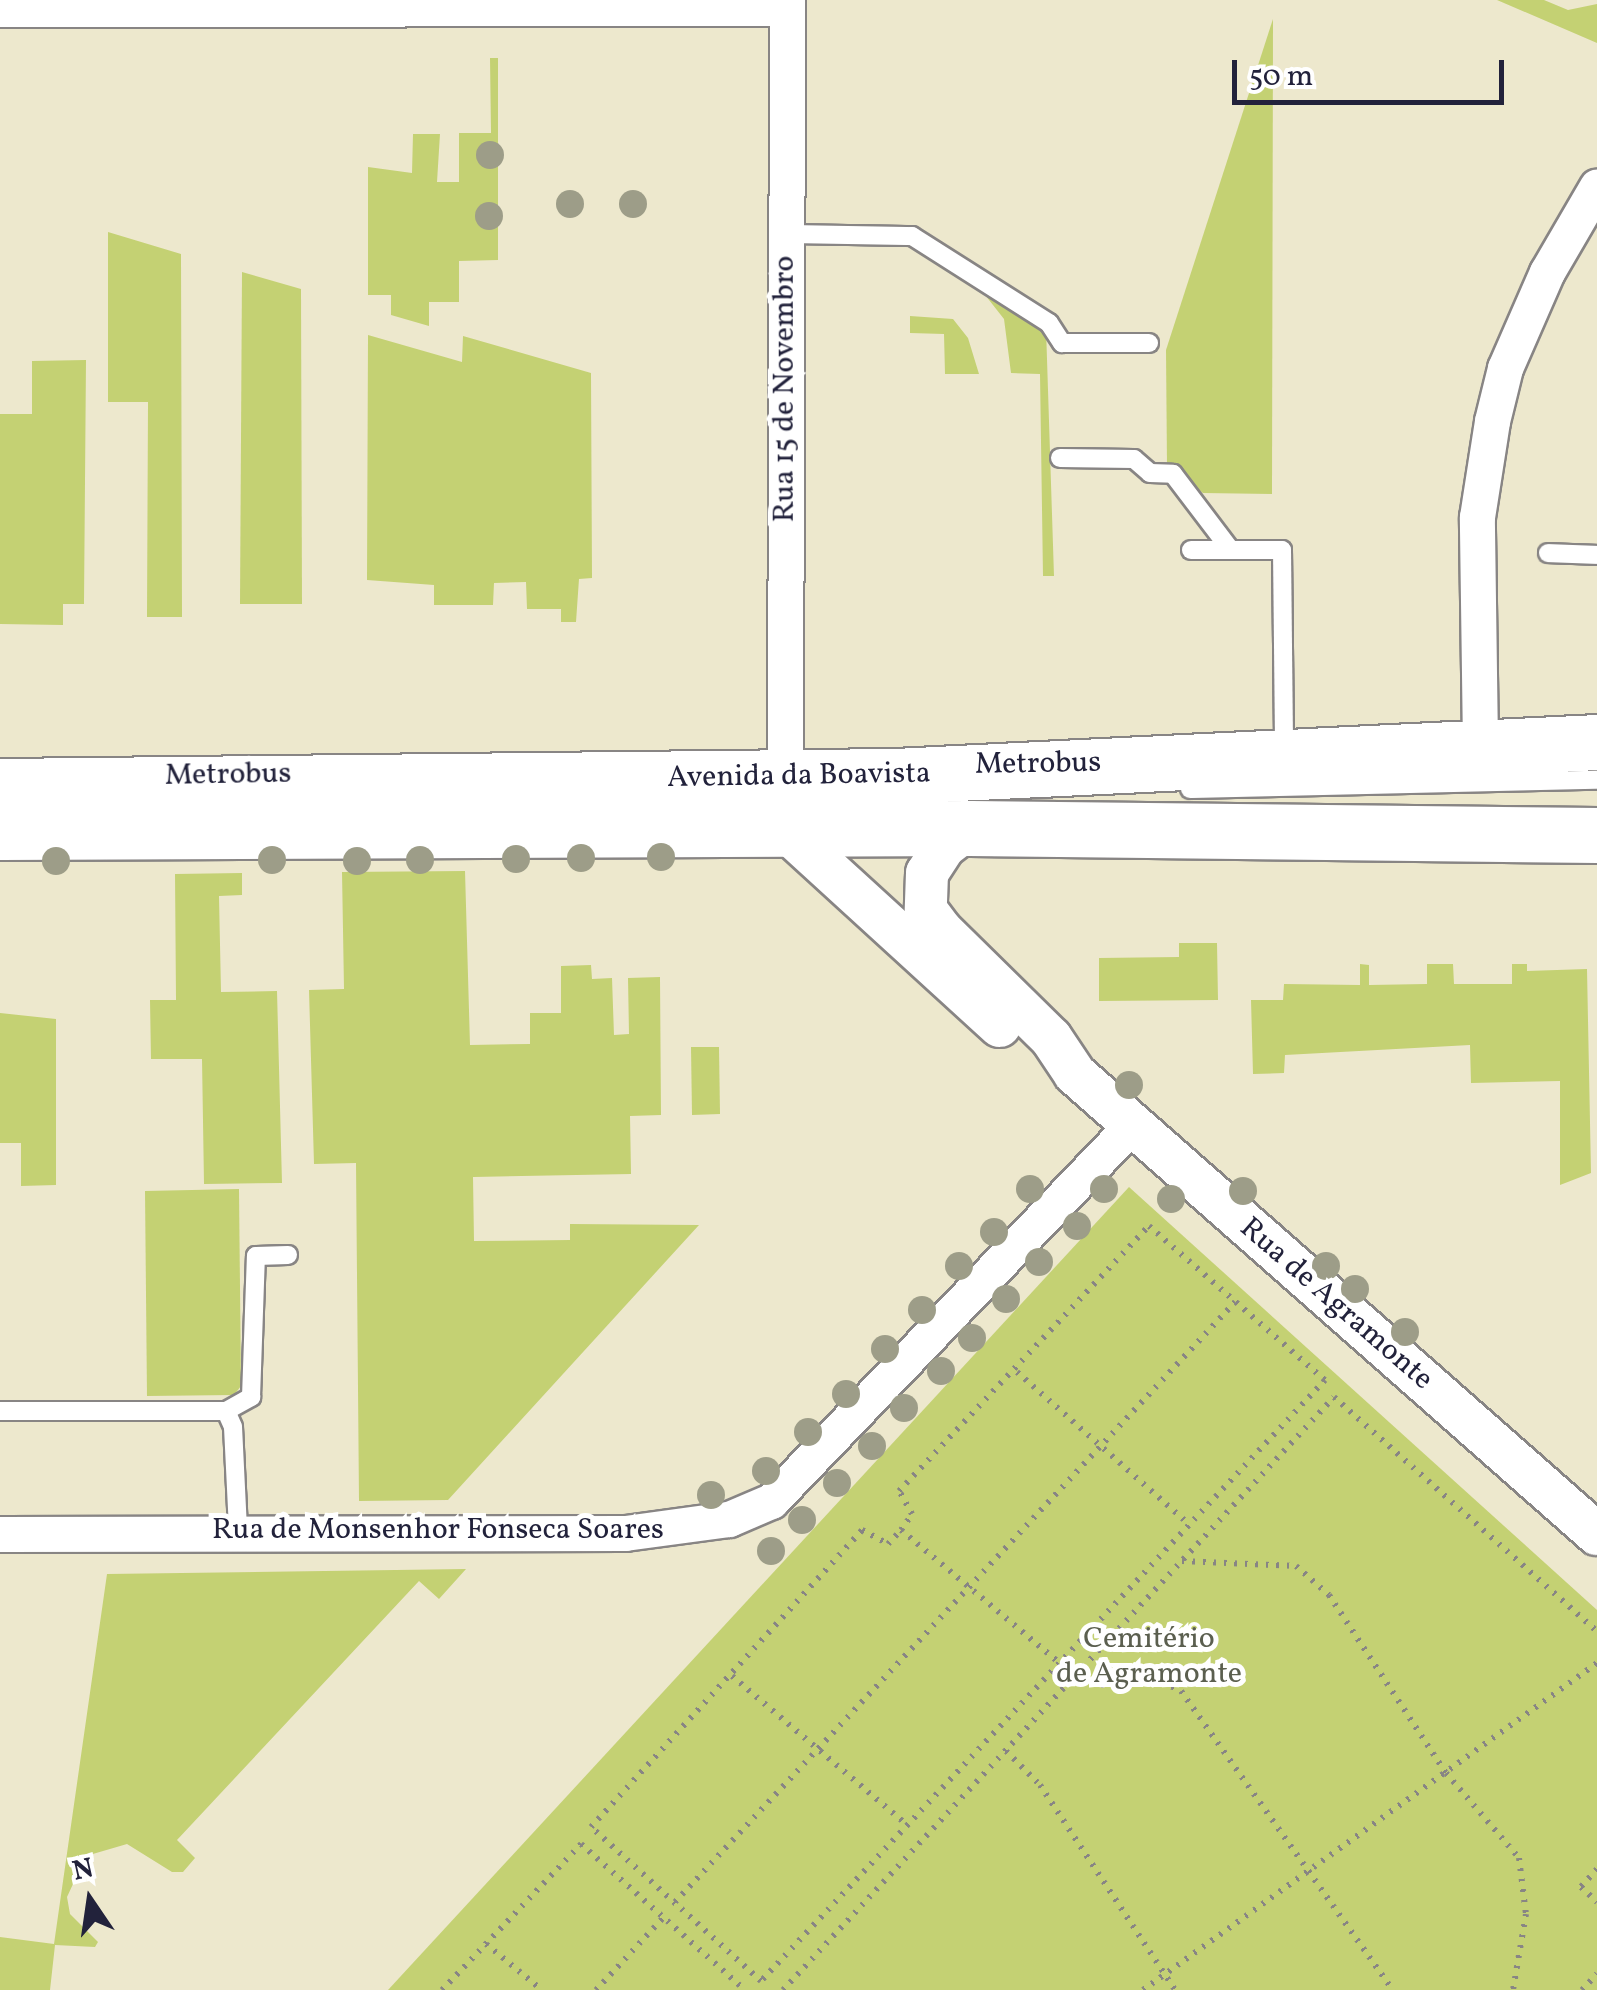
<!DOCTYPE html>
<html>
<head>
<meta charset="utf-8">
<style>
  body { margin:0 }
  #map { position:relative; width:1597px; height:1990px; overflow:hidden; background:#ede8cd; font-family:Vollkorn,serif }
  div>[style] { position:absolute }
  [style*='--x'] { left:calc(var(--x)*1px); top:calc(var(--y)*1px); width:calc(var(--w)*1px); rotate:calc(var(--a)*1deg) }
  .green>* { inset:0; background:#c4d173 }
  .path>* { height:6px; margin-top:-3px; transform-origin:0; background:repeating-linear-gradient(90deg,#888584 0 2.5px,transparent 0 10.5px) }
  .roads { filter:drop-shadow(2px 0 #888584) drop-shadow(-2px 0 #888584) drop-shadow(0 2px #888584) drop-shadow(0 -2px #888584) }
  .service>* { height:18px; margin:-9px; padding:0 9px; transform-origin:9px; border-radius:9px; background:#fff }
  .minor>* { height:35px; margin:-17.5px; padding:0 17.5px; transform-origin:17.5px; border-radius:17.5px; background:#fff }
  .tertiary>* { height:42px; margin:-21px; padding:0 21px; transform-origin:21px; border-radius:21px; background:#fff }
  .primary>* { height:55px; margin:-27.5px; padding:0 27.5px; transform-origin:27.5px; border-radius:27.5px; background:#fff }
  .trees>* { width:28px; height:28px; margin:-14px; border-radius:50%; background:#9d9d88 }
  span { translate:-50% -50%; white-space:nowrap; text-align:center; line-height:1.15; -webkit-text-stroke:10px #fff; paint-order:stroke }
  .street-label { font-size:30px; color:#22223b }
  .park-label { font-size:30px; color:#5b5f4f }
  .north { position:absolute; left:40px; top:1850px; width:100px; height:100px; -webkit-text-stroke:8px #fff; paint-order:stroke; rotate:347deg; font-size:28px; font-weight:700; line-height:40px; text-align:center; color:#22223b }
  .north::after { content:''; display:block; margin:auto; width:35px; height:45px; background:#22223b; clip-path:polygon(50% 0,100% 100%,50% 72%,0 100%) }
  .scale { position:absolute; left:1232px; top:60px; width:272px; height:45px; box-sizing:border-box; border:5px solid #22223b; border-top:0; padding-left:12px; font-size:30px; line-height:35px; white-space:nowrap; color:#22223b; -webkit-text-stroke:8px #fff; paint-order:stroke }
</style>
</head>
<body>
<div id="map">
  <div class="green">
    <div style="clip-path:polygon(1497px 0,1544px 0,1568px 10px,1597px 4px,1597px 43px)"></div>
    <div style="clip-path:polygon(1273px 19px,1272px 494px,1203px 493px,1167px 466px,1166px 350px)"></div>
    <div style="clip-path:polygon(490px 58px,498px 58px,498px 260px,459px 261px,459px 302px,429px 302px,429px 326px,391px 315px,391px 295px,368px 295px,368px 167px,412px 173px,413px 134px,440px 134px,437px 182px,459px 182px,459px 133px,491px 133px)"></div>
    <div style="clip-path:polygon(108px 232px,181px 254px,182px 617px,147px 617px,148px 402px,108px 402px)"></div>
    <div style="clip-path:polygon(242px 272px,301px 289px,302px 604px,240px 604px)"></div>
    <div style="clip-path:polygon(978px 286px,1046px 328px,1054px 576px,1043px 576px,1040px 374px,1011px 373px,1004px 319px)"></div>
    <div style="clip-path:polygon(910px 316px,953px 319px,968px 338px,979px 374px,945px 374px,944px 334px,910px 333px)"></div>
    <div style="clip-path:polygon(368px 335px,462px 362px,463px 336px,591px 373px,592px 578px,579px 579px,576px 622px,561px 622px,561px 609px,527px 609px,526px 582px,494px 583px,493px 605px,434px 605px,434px 585px,367px 580px)"></div>
    <div style="clip-path:polygon(86px 360px,84px 604px,63px 604px,63px 625px,0 624px,0 414px,32px 414px,32px 361px)"></div>
    <div style="clip-path:polygon(465px 871px,470px 1045px,530px 1044px,530px 1013px,561px 1013px,561px 966px,591px 965px,592px 979px,612px 978px,614px 1035px,629px 1034px,628px 978px,660px 977px,661px 1115px,630px 1116px,631px 1174px,473px 1177px,474px 1241px,570px 1240px,570px 1224px,699px 1225px,448px 1500px,359px 1501px,356px 1163px,314px 1164px,309px 990px,344px 989px,342px 872px)"></div>
    <div style="clip-path:polygon(242px 873px,242px 895px,219px 896px,221px 992px,277px 991px,282px 1183px,204px 1184px,202px 1059px,151px 1059px,150px 1000px,176px 1000px,175px 874px)"></div>
    <div style="clip-path:polygon(1179px 943px,1217px 943px,1218px 1000px,1099px 1001px,1099px 958px,1179px 957px)"></div>
    <div style="clip-path:polygon(1360px 964px,1369px 965px,1369px 985px,1427px 984px,1427px 964px,1453px 964px,1454px 984px,1512px 984px,1512px 964px,1527px 964px,1527px 971px,1587px 969px,1591px 1173px,1560px 1185px,1560px 1081px,1471px 1083px,1470px 1045px,1285px 1055px,1284px 1073px,1253px 1074px,1251px 1000px,1283px 1000px,1284px 984px,1360px 985px)"></div>
    <div style="clip-path:polygon(0 1013px,56px 1019px,56px 1185px,21px 1186px,21px 1143px,0 1143px)"></div>
    <div style="clip-path:polygon(691px 1047px,719px 1047px,720px 1114px,692px 1115px)"></div>
    <div style="clip-path:polygon(1129px 1187px,1597px 1610px,1597px 1990px,388px 1990px)"></div>
    <div style="clip-path:polygon(239px 1189px,241px 1386px,234px 1395px,147px 1396px,145px 1191px)"></div>
    <div style="clip-path:polygon(466px 1569px,439px 1599px,419px 1581px,177px 1840px,195px 1858px,183px 1872px,172px 1872px,127px 1844px,86px 1856px,67px 1897px,70px 1914px,98px 1942px,95px 1947px,55px 1945px,50px 1990px,0 1990px,0 1937px,54px 1944px,107px 1574px)"></div>
  </div>
  <div class="path">
    <div style="--x:1149;--y:1226;--w:234;--a:41.2"></div>
    <div style="--x:1325;--y:1380;--w:824;--a:133.18"></div>
    <div style="--x:761;--y:1981;--w:229;--a:-137.8"></div>
    <div style="--x:591;--y:1827;--w:402;--a:-47.6"></div>
    <div style="--x:862;--y:1530;--w:30;--a:28"></div>
    <div style="--x:888;--y:1544;--w:19;--a:-47"></div>
    <div style="--x:901;--y:1530;--w:19;--a:-55"></div>
    <div style="--x:912;--y:1514;--w:26;--a:-119"></div>
    <div style="--x:899;--y:1491;--w:364;--a:-46.7"></div>
    <div style="--x:1017;--y:1372;--w:230;--a:41.5"></div>
    <div style="--x:901;--y:1530;--w:227;--a:40"></div>
    <div style="--x:1075;--y:1676;--w:28;--a:19"></div>
    <div style="--x:1101;--y:1685;--w:53;--a:-8.7"></div>
    <div style="--x:1153;--y:1677;--w:31;--a:27"></div>
    <div style="--x:1181;--y:1691;--w:367;--a:54.7"></div>
    <div style="--x:1182;--y:1561;--w:114;--a:2.5"></div>
    <div style="--x:1296;--y:1566;--w:44;--a:41.3"></div>
    <div style="--x:1329;--y:1595;--w:213;--a:56.7"></div>
    <div style="--x:1446;--y:1773;--w:112;--a:49.3"></div>
    <div style="--x:1519;--y:1858;--w:56;--a:82.9"></div>
    <div style="--x:1526;--y:1914;--w:77;--a:99.7"></div>
    <div style="--x:732;--y:1676;--w:230;--a:40.4"></div>
    <div style="--x:1006;--y:1751;--w:48;--a:45"></div>
    <div style="--x:1040;--y:1785;--w:245;--a:56.6"></div>
    <div style="--x:1597;--y:1869;--w:24;--a:132"></div>
    <div style="--x:1581;--y:1887;--w:22;--a:43"></div>
    <div style="--x:675;--y:1902;--w:821;--a:-46.97"></div>
    <div style="--x:486;--y:1944;--w:72;--a:39.4"></div>
    <div style="--x:442;--y:1990;--w:202;--a:-46.4"></div>
    <div style="--x:581;--y:1844;--w:220;--a:41.7"></div>
    <div style="--x:596;--y:1990;--w:98;--a:-47.1"></div>
    <div style="--x:783;--y:1990;--w:809;--a:-47.1"></div>
    <div style="--x:1334;--y:1397;--w:352;--a:41.7"></div>
    <div style="--x:1143;--y:1990;--w:560;--a:-35.76"></div>
    <div style="--x:1582;--y:1990;--w:22;--a:-47"></div>
  </div>
  <div class="roads">
    <div class="service">
      <div style="--x:784;--y:234;--w:128;--a:0.9"></div>
      <div style="--x:912;--y:236;--w:162;--a:32.4"></div>
      <div style="--x:1049;--y:323;--w:24;--a:57"></div>
      <div style="--x:1062;--y:343;--w:87;--a:0"></div>
      <div style="--x:1060;--y:458;--w:74;--a:0.8"></div>
      <div style="--x:1134;--y:459;--w:21;--a:41"></div>
      <div style="--x:1150;--y:473;--w:23;--a:2"></div>
      <div style="--x:1173;--y:474;--w:94;--a:52.8"></div>
      <div style="--x:1191;--y:550;--w:91;--a:0"></div>
      <div style="--x:1282;--y:550;--w:199;--a:89.4"></div>
      <div style="--x:1548;--y:553;--w:49;--a:2.3"></div>
      <div style="--x:1190;--y:789;--w:407;--a:-1.3"></div>
      <div style="--x:0;--y:1411;--w:226;--a:0"></div>
      <div style="--x:226;--y:1411;--w:17;--a:66"></div>
      <div style="--x:233;--y:1427;--w:104;--a:87.2"></div>
      <div style="--x:226;--y:1411;--w:29;--a:-29"></div>
      <div style="--x:251;--y:1397;--w:141;--a:-88"></div>
      <div style="--x:256;--y:1256;--w:32;--a:-2"></div>
    </div>
    <div class="minor">
      <div style="--x:0;--y:9;--w:787;--a:-0.07"></div>
      <div style="--x:1480;--y:744;--w:227;--a:-90.8"></div>
      <div style="--x:1477;--y:517;--w:97;--a:-81.1"></div>
      <div style="--x:1492;--y:421;--w:55;--a:-76.2"></div>
      <div style="--x:1505;--y:368;--w:105;--a:-66.4"></div>
      <div style="--x:1547;--y:272;--w:99;--a:-59.8"></div>
      <div style="--x:785;--y:778;--w:778;--a:-89.85"></div>
      <div style="--x:0;--y:1534;--w:625;--a:-0.09"></div>
      <div style="--x:625;--y:1533;--w:105;--a:-7.7"></div>
      <div style="--x:729;--y:1519;--w:46;--a:-23.2"></div>
      <div style="--x:771;--y:1501;--w:521;--a:-46.17"></div>
    </div>
    <div class="tertiary">
      <div style="--x:969;--y:828;--w:31;--a:143"></div>
      <div style="--x:944;--y:847;--w:31;--a:123"></div>
      <div style="--x:927;--y:873;--w:37;--a:92"></div>
      <div style="--x:926;--y:910;--w:25;--a:53"></div>
      <div style="--x:941;--y:930;--w:154;--a:44.5"></div>
      <div style="--x:1051;--y:1038;--w:43;--a:56.3"></div>
      <div style="--x:1075;--y:1074;--w:696;--a:41.39"></div>
      <div style="--x:784;--y:829;--w:292;--a:42.4"></div>
    </div>
    <div class="primary">
      <div style="--x:0;--y:786;--w:895;--a:-0.64"></div>
      <div style="--x:895;--y:776;--w:703;--a:-2.77"></div>
      <div style="--x:0;--y:832;--w:969;--a:-0.24"></div>
      <div style="--x:969;--y:828;--w:628;--a:0.64"></div>
    </div>
  </div>
  <div class="trees">
    <div style="left:490px;top:155px"></div>
    <div style="left:570px;top:204px"></div>
    <div style="left:633px;top:204px"></div>
    <div style="left:489px;top:216px"></div>
    <div style="left:661px;top:857px"></div>
    <div style="left:581px;top:858px"></div>
    <div style="left:516px;top:859px"></div>
    <div style="left:272px;top:860px"></div>
    <div style="left:420px;top:860px"></div>
    <div style="left:56px;top:861px"></div>
    <div style="left:357px;top:861px"></div>
    <div style="left:1129px;top:1085px"></div>
    <div style="left:1030px;top:1189px"></div>
    <div style="left:1104px;top:1189px"></div>
    <div style="left:1243px;top:1191px"></div>
    <div style="left:1171px;top:1199px"></div>
    <div style="left:1077px;top:1226px"></div>
    <div style="left:994px;top:1232px"></div>
    <div style="left:1039px;top:1262px"></div>
    <div style="left:959px;top:1266px"></div>
    <div style="left:1326px;top:1266px"></div>
    <div style="left:1355px;top:1289px"></div>
    <div style="left:1006px;top:1299px"></div>
    <div style="left:922px;top:1310px"></div>
    <div style="left:1405px;top:1332px"></div>
    <div style="left:972px;top:1338px"></div>
    <div style="left:885px;top:1349px"></div>
    <div style="left:941px;top:1371px"></div>
    <div style="left:846px;top:1394px"></div>
    <div style="left:904px;top:1408px"></div>
    <div style="left:808px;top:1432px"></div>
    <div style="left:872px;top:1446px"></div>
    <div style="left:766px;top:1471px"></div>
    <div style="left:837px;top:1483px"></div>
    <div style="left:711px;top:1495px"></div>
    <div style="left:802px;top:1520px"></div>
    <div style="left:771px;top:1551px"></div>
  </div>
  <div class="street-label">
    <span style="left:785px;top:389px;rotate:-90deg">Rua 15 de Novembro</span>
    <span style="left:1038px;top:764px;rotate:-1deg">Metrobus</span>
    <span style="left:228px;top:775px;rotate:-1deg">Metrobus</span>
    <span style="left:799px;top:776px;rotate:-1deg">Avenida da Boavista</span>
    <span style="left:1336px;top:1304px;rotate:41deg">Rua de Agramonte</span>
    <span style="left:438px;top:1530px">Rua de Monsenhor Fonseca Soares</span>
  </div>
  <div class="park-label">
    <span style="left:1149px;top:1656px">Cemitério<br>de Agramonte</span>
  </div>
  <div class="north">N</div>
  <div class="scale">50 m</div>
</div>
</body>
</html>
